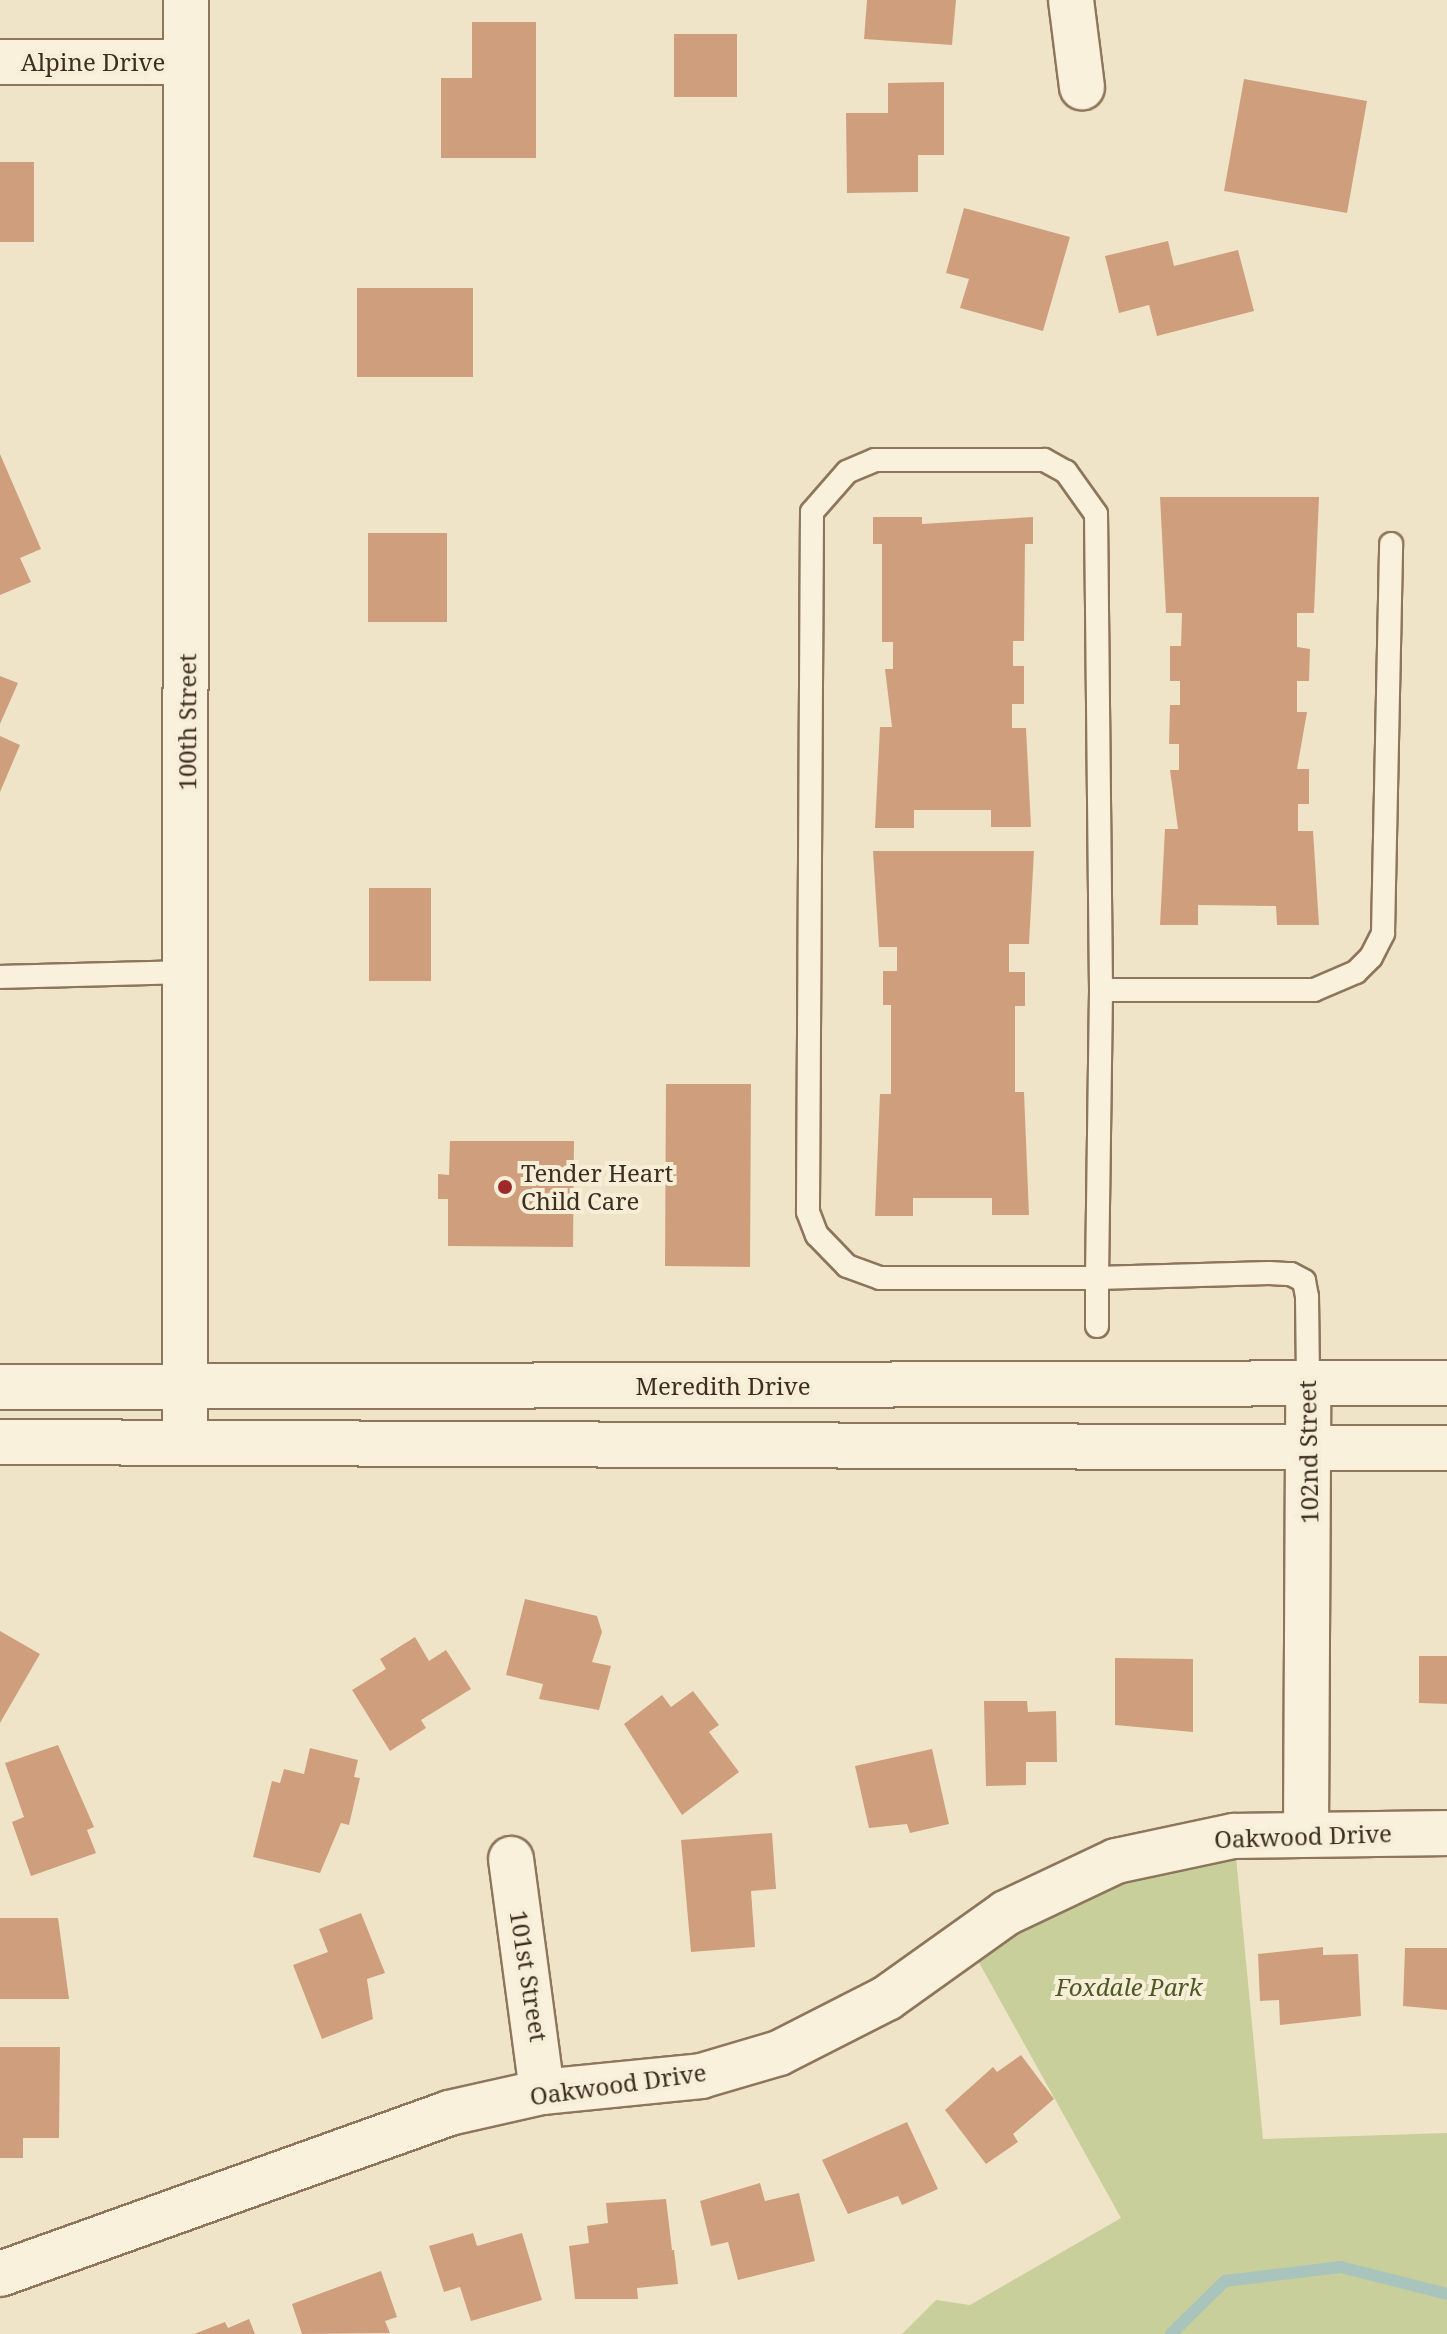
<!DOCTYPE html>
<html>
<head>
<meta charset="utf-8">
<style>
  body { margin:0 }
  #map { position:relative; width:1447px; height:2334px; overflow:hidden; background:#f0e4c8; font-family:"Noto Serif",serif }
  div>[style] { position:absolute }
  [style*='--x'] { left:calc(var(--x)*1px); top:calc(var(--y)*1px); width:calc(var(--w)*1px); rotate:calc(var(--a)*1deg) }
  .green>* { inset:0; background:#c9cf9b }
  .stream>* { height:12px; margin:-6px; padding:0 6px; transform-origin:6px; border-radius:6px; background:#a9c4bc }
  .building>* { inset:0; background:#cf9f7d }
  .roads { filter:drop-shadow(2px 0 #8d765c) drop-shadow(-2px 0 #8d765c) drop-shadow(0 2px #8d765c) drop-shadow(0 -2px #8d765c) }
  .service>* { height:22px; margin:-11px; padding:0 11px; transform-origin:11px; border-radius:11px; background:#faf1dc }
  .minor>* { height:44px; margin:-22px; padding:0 22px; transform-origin:22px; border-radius:22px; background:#faf1dc }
  .tertiary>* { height:44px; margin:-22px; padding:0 22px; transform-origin:22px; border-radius:22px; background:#faf1dc }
  .secondary>* { height:44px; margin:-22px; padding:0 22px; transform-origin:22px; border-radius:22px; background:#faf1dc }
  .dots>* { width:22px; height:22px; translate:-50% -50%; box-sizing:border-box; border:4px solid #f7eed8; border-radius:50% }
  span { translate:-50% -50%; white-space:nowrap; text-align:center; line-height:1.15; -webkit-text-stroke:8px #f7eed8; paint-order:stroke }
  .street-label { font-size:24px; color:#3d2e20 }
  .poi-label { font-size:24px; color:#3d2e20 }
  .left { translate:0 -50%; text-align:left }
  .park-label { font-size:24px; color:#4d5a26; font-style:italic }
</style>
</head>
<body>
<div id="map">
  <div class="green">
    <div style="clip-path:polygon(1234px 1836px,1263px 2139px,1447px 2133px,1447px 2334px,902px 2334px,936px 2300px,970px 2305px,1121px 2218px,967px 1941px)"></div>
  </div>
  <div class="stream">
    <div style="--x:1171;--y:2334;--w:76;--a:-44.5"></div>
    <div style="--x:1225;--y:2281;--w:117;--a:-6.9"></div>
    <div style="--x:1341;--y:2267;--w:109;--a:14.3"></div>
  </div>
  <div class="building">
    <div style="clip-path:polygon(867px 0,956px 0,952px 45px,864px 39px)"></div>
    <div style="clip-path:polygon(472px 22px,536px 22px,536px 158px,441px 158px,441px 78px,472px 78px)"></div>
    <div style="clip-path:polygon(674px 34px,737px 34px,737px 97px,674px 97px)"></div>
    <div style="clip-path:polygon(1244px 79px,1367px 101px,1347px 213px,1224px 191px)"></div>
    <div style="clip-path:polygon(944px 82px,944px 155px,918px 155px,918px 192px,847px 193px,846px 113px,888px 113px,888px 83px)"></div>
    <div style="clip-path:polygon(0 162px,34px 162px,34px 242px,0 242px)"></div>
    <div style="clip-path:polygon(964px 208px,1070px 237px,1043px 331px,960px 308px,969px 279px,946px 273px)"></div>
    <div style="clip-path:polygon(1168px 241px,1174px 266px,1238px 250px,1254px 311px,1157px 336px,1149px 305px,1119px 313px,1105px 256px)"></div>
    <div style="clip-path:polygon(357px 288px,473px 288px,473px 377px,357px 377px)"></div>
    <div style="clip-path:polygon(0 454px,41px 549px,20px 558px,31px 582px,0 595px)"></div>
    <div style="clip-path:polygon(1160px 497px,1319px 497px,1314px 613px,1297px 613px,1297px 647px,1310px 649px,1309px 681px,1297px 681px,1297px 712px,1307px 712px,1297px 769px,1309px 769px,1309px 804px,1298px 804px,1298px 831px,1313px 831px,1319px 925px,1277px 925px,1276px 906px,1198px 905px,1198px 925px,1160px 925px,1165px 829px,1178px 829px,1170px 770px,1179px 770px,1179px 744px,1169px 744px,1170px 705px,1180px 705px,1180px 681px,1170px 681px,1170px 646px,1181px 646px,1182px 613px,1166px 613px)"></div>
    <div style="clip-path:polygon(873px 517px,922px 517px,922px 524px,1033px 517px,1033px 544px,1025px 544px,1024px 641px,1013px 641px,1013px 666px,1024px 666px,1024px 704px,1012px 704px,1012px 728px,1026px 728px,1031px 827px,991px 827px,991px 810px,914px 810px,914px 828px,875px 828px,880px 727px,892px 727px,885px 669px,893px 669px,893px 642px,882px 642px,882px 544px,873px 544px)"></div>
    <div style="clip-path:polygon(368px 533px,447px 533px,447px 622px,368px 622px)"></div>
    <div style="clip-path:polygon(0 676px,18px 683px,0 724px)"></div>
    <div style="clip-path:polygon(0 736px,20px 745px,0 792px)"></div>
    <div style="clip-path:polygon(873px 851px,1034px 851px,1029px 944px,1009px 944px,1009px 972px,1025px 972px,1025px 1006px,1015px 1006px,1015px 1092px,1024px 1092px,1029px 1215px,992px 1215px,992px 1198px,913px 1198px,913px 1216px,875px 1216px,880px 1094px,891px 1094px,891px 1005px,883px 1005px,883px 971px,897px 971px,897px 947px,879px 947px)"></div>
    <div style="clip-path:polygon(369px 888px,431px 888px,431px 981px,369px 981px)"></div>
    <div style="clip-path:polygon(666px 1084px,751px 1084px,750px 1267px,665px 1266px)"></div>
    <div style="clip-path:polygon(450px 1141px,574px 1141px,573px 1247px,448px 1246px,448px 1199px,438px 1199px,438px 1174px,449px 1175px)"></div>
    <div style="clip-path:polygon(525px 1599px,597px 1616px,602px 1632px,592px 1662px,611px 1666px,599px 1710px,539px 1699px,543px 1684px,506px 1675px)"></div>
    <div style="clip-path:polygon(0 1631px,40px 1654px,0 1723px)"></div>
    <div style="clip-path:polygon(415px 1637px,429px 1661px,446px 1650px,471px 1689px,421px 1720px,426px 1728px,390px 1751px,352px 1690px,386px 1669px,380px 1659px)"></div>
    <div style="clip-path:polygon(1419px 1656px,1447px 1656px,1447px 1704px,1419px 1703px)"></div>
    <div style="clip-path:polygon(1115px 1658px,1193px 1659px,1193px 1732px,1115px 1725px)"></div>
    <div style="clip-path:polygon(693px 1691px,719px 1725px,709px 1732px,739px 1772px,682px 1815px,624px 1724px,662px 1695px,671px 1707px)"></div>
    <div style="clip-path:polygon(984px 1701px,1027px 1701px,1028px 1712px,1056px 1711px,1057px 1762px,1026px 1762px,1026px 1785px,986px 1786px)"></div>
    <div style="clip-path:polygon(58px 1745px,94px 1827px,87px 1830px,96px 1853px,31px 1876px,12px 1822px,24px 1817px,5px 1763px)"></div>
    <div style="clip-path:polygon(310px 1748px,358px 1760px,354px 1777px,360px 1778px,349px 1825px,341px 1823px,320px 1873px,253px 1857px,272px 1781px,280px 1783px,284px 1769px,304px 1774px)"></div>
    <div style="clip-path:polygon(932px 1749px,949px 1824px,910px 1833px,907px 1824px,869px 1828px,855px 1766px)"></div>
    <div style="clip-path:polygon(772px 1833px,776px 1889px,751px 1891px,755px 1947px,691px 1952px,681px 1840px)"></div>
    <div style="clip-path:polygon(361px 1913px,385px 1973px,367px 1979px,373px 2019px,322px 2039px,293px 1965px,328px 1952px,319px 1929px)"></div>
    <div style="clip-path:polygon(0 1918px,58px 1918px,69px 1999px,0 1999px)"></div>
    <div style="clip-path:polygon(1323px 1947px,1323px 1955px,1358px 1954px,1361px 2016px,1280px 2025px,1279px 2000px,1260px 2001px,1258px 1954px)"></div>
    <div style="clip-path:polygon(1405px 1948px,1447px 1948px,1447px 2010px,1403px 2006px)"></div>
    <div style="clip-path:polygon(0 2047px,60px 2047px,59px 2138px,23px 2138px,23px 2158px,0 2158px)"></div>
    <div style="clip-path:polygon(1021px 2055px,1054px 2099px,1013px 2134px,1018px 2142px,986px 2164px,945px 2110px,993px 2067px,997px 2072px)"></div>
    <div style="clip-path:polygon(907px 2122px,938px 2189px,902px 2205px,898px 2196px,848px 2214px,822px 2160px)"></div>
    <div style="clip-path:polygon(760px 2183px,765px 2201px,799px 2193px,815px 2261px,738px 2280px,728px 2242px,711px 2246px,700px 2201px)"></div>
    <div style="clip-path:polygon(666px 2199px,672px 2250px,660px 2251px,674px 2250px,678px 2284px,637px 2288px,638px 2299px,575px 2299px,569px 2246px,589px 2243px,587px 2226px,608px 2223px,606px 2203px)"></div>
    <div style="clip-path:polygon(473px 2233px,477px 2246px,522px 2233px,542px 2300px,471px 2321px,460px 2287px,444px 2292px,429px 2246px)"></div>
    <div style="clip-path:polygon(381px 2271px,397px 2317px,385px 2321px,390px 2333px,302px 2334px,292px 2304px)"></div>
    <div style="clip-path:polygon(249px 2319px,255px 2334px,194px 2334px,225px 2322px,228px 2328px)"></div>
  </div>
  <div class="roads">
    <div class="service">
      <div style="--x:0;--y:977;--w:187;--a:-1.5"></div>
      <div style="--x:1101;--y:990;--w:213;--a:0"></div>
      <div style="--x:1314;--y:990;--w:46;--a:-23.2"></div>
      <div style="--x:1356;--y:972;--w:21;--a:-45"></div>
      <div style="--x:1371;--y:957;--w:27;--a:-63"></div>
      <div style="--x:1383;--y:933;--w:389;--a:-88.8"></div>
      <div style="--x:1097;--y:1326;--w:48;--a:-90"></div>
      <div style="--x:1097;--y:1278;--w:288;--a:-89.2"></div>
      <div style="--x:1101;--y:990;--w:476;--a:-90.6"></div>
      <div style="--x:1096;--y:514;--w:52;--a:-125.5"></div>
      <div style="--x:1066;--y:472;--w:25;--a:-151"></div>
      <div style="--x:1044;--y:460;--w:169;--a:180"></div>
      <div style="--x:875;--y:460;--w:30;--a:157"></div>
      <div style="--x:847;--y:472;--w:53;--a:131.2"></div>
      <div style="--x:812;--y:512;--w:700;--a:90.33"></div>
      <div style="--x:808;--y:1212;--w:25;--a:69"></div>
      <div style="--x:817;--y:1235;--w:43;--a:45.9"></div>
      <div style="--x:847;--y:1266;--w:35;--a:20"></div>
      <div style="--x:880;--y:1278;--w:217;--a:0"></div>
      <div style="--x:1097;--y:1278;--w:172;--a:-1.7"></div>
      <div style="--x:1269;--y:1273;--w:22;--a:3"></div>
      <div style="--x:1291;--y:1274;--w:15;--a:28"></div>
      <div style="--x:1304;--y:1281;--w:16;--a:79"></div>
      <div style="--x:1307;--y:1297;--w:87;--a:89.3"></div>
    </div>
    <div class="minor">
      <div style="--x:1071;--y:0;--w:88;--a:82.8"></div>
      <div style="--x:0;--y:62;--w:186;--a:0"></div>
      <div style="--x:1306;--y:1832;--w:448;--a:-89.7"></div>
      <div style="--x:511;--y:1859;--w:235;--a:82.4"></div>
      <div style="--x:0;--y:2274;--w:477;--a:-19.7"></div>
      <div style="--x:449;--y:2113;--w:95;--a:-12.7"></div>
      <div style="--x:542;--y:2092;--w:160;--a:-5.7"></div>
      <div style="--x:701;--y:2076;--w:81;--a:-16.4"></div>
      <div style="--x:779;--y:2053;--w:121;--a:-27"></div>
      <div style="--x:887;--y:1998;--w:146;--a:-35.5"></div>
      <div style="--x:1006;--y:1913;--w:122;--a:-25.3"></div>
      <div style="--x:1116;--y:1861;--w:121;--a:-12"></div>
      <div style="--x:1234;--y:1836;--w:213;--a:-0.8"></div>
    </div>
    <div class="tertiary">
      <div style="--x:185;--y:1443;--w:1443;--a:-89.96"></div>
    </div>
    <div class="secondary">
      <div style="--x:0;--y:1387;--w:1447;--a:-0.16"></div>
      <div style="--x:0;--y:1442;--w:1447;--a:0.24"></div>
    </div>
  </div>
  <div class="dots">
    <div style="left:505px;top:1187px;background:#9e2a2b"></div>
  </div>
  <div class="street-label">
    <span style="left:93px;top:62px">Alpine Drive</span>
    <span style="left:187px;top:722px;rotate:-90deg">100th Street</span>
    <span style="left:723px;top:1386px">Meredith Drive</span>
    <span style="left:1308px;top:1452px;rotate:-91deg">102nd Street</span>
    <span style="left:1303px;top:1836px;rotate:-2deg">Oakwood Drive</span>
    <span style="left:529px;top:1976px;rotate:81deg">101st Street</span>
    <span style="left:618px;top:2084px;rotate:-8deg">Oakwood Drive</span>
  </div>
  <div class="poi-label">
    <span class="left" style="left:521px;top:1187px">Tender Heart<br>Child Care</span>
  </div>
  <div class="park-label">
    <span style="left:1129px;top:1987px">Foxdale Park</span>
  </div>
</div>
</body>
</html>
